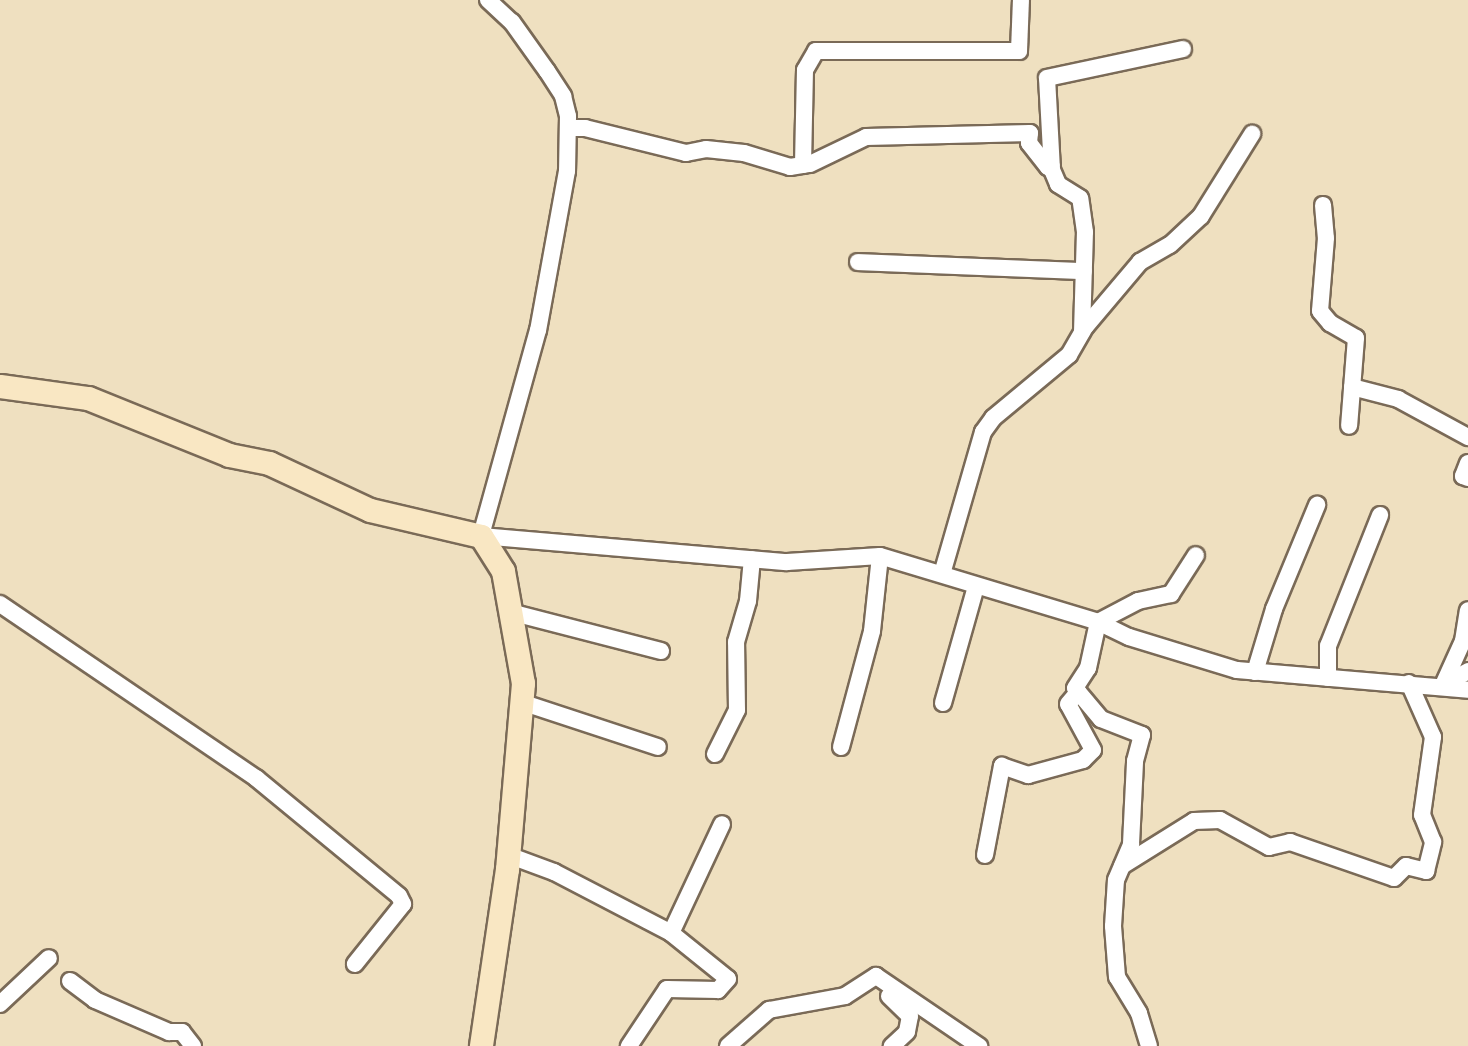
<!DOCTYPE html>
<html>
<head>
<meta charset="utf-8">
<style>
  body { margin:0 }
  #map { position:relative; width:1468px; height:1046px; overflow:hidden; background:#efe0c0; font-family:Mynerve,sans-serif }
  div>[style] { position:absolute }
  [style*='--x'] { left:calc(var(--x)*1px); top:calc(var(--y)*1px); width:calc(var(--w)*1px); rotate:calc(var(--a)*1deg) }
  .roads { filter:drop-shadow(2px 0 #7a6a57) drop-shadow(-2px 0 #7a6a57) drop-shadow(0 2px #7a6a57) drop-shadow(0 -2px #7a6a57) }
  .street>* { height:16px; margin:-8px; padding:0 8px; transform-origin:8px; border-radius:8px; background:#fff }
  .secondary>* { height:23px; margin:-11.5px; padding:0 11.5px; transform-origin:11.5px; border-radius:11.5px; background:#f9e7c3 }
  span { translate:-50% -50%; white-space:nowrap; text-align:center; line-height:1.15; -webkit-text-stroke:5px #fbf7ec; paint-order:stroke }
</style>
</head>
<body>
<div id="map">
  <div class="roads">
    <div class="street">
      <div style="--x:488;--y:0;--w:33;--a:43"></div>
      <div style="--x:512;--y:22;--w:60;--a:54.5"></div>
      <div style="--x:547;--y:71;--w:30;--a:57"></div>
      <div style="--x:563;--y:96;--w:21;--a:76"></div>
      <div style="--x:568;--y:116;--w:55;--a:91"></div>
      <div style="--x:567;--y:171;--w:162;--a:100.3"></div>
      <div style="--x:538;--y:330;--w:214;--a:105.5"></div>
      <div style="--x:481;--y:536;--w:307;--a:4.9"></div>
      <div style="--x:787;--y:562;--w:93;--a:-3.7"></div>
      <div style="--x:880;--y:556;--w:228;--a:16.8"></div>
      <div style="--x:1098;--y:622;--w:34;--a:26"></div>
      <div style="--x:1129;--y:637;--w:113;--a:17"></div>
      <div style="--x:1237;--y:670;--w:232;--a:4.9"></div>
      <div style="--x:568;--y:128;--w:17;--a:0"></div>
      <div style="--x:585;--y:128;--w:104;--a:13.9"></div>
      <div style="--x:686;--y:153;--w:20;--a:-11"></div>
      <div style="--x:706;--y:149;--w:38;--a:6"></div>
      <div style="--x:744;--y:153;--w:48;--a:16.9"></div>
      <div style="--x:790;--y:167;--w:20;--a:-9"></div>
      <div style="--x:810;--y:164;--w:62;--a:-25.7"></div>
      <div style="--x:866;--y:137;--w:164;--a:-1.4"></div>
      <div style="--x:1030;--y:133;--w:10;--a:96"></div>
      <div style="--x:1029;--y:143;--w:31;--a:52"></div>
      <div style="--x:1048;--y:167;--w:4;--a:-27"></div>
      <div style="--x:803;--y:165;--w:95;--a:-88.8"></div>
      <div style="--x:805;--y:70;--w:22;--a:-60"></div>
      <div style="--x:816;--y:51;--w:203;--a:0"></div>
      <div style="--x:1019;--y:51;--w:51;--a:-87.8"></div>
      <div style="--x:1323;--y:205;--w:33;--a:85"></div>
      <div style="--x:1326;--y:238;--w:73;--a:94.7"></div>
      <div style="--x:1320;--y:311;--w:16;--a:50"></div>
      <div style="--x:1330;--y:323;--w:30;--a:30"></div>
      <div style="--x:1356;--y:338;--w:88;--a:94.5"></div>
      <div style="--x:858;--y:262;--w:226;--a:2.3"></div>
      <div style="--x:1082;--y:332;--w:100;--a:-88.3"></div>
      <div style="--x:1085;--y:232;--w:34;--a:-98"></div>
      <div style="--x:1080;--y:198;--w:26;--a:-148"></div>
      <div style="--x:1058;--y:184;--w:15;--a:-113"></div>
      <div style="--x:1052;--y:170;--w:92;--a:-93.1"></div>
      <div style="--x:1047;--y:78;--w:139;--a:-12"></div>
      <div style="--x:1352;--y:387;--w:48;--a:14.6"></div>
      <div style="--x:1398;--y:399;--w:80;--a:28.5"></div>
      <div style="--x:1468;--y:463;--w:14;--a:111"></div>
      <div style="--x:1463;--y:476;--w:5;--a:22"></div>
      <div style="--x:942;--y:574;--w:148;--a:-73.9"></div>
      <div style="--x:983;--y:432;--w:17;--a:-54"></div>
      <div style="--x:993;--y:418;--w:99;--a:-39.7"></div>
      <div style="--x:1069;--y:355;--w:34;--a:-60"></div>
      <div style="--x:1086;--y:326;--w:84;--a:-49.8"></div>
      <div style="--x:1140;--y:262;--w:34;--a:-30"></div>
      <div style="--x:1170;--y:245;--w:42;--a:-43.1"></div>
      <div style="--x:1201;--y:216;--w:97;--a:-58.1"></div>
      <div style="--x:0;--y:604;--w:310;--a:34.2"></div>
      <div style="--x:256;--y:778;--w:185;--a:39.5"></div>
      <div style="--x:399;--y:896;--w:9;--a:63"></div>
      <div style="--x:403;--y:904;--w:77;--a:128.7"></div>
      <div style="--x:510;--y:612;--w:156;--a:14.5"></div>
      <div style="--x:1255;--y:672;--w:66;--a:-73.2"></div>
      <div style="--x:1274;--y:609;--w:113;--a:-67.5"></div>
      <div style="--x:1328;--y:678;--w:32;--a:-90"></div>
      <div style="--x:1328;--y:646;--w:141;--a:-68.3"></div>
      <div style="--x:1443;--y:685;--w:48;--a:-65.6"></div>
      <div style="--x:1463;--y:641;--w:31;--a:-81"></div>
      <div style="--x:1443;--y:685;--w:29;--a:-29"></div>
      <div style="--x:521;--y:702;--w:144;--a:18.2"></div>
      <div style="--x:943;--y:703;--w:122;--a:-74.2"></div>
      <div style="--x:841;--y:747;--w:120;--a:-75"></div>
      <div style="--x:872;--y:631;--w:75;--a:-83.9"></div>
      <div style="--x:715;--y:754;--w:49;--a:-63.4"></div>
      <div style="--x:737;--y:710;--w:68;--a:-90.8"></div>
      <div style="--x:736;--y:642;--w:43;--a:-73.7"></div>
      <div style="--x:748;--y:601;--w:42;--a:-84.6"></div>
      <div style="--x:508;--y:855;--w:49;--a:20.3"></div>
      <div style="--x:554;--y:872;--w:132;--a:27.5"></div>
      <div style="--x:671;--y:933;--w:73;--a:38.9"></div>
      <div style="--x:728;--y:979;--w:15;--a:132"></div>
      <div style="--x:718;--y:990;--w:51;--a:-178.9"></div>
      <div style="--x:667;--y:989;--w:69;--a:123.7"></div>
      <div style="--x:985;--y:855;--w:91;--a:-79.2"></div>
      <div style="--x:1002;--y:766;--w:28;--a:19"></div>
      <div style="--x:1028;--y:775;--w:57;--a:-15.3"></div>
      <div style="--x:1083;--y:760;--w:14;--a:-45"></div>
      <div style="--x:1093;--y:750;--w:52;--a:-118.5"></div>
      <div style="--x:1068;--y:704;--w:16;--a:-50"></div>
      <div style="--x:1122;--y:866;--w:85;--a:-32"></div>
      <div style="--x:1194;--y:821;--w:26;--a:-2"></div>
      <div style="--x:1220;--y:820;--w:56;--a:28.9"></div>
      <div style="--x:1269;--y:847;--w:22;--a:-13"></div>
      <div style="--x:1290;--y:842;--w:110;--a:19.1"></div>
      <div style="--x:1394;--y:878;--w:17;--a:-45"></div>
      <div style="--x:1406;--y:866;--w:21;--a:14"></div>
      <div style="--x:1426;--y:871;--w:30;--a:-76"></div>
      <div style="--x:1433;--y:842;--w:29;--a:-112"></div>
      <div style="--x:1422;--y:815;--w:79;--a:-82"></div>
      <div style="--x:1433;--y:737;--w:59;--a:-114"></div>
      <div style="--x:671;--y:933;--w:120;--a:-64.9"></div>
      <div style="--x:70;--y:981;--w:31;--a:37"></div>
      <div style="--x:95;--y:1000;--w:81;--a:23.4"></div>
      <div style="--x:169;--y:1032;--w:13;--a:0"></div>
      <div style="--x:182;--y:1032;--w:18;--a:52"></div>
      <div style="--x:889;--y:996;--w:29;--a:44"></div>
      <div style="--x:910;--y:1016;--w:16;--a:101"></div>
      <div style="--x:907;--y:1032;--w:21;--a:137"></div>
      <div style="--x:0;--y:1004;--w:67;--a:-43.2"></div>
      <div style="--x:728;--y:1046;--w:55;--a:-41.3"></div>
      <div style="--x:769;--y:1010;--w:77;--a:-10.4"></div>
      <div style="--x:845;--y:996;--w:37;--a:-33"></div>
      <div style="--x:876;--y:976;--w:125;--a:34.2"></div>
      <div style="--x:1149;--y:1046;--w:34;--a:-107"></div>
      <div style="--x:1139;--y:1013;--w:42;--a:-121.4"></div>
      <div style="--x:1117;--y:977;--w:51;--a:-94.5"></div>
      <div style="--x:1113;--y:926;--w:46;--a:-86.3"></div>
      <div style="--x:1116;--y:880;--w:39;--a:-67"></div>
      <div style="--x:1131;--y:844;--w:83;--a:-87.2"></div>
      <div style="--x:1135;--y:761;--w:27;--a:-75"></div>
      <div style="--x:1142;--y:735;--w:44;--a:-158.7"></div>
      <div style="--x:1101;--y:719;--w:40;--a:-130"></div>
      <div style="--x:1075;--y:688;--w:24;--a:-57"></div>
      <div style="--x:1088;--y:668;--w:47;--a:-77.7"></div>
      <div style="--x:1098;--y:622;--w:45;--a:-27.7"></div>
      <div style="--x:1138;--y:601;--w:34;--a:-12"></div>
      <div style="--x:1171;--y:594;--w:46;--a:-57.3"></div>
    </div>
    <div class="secondary">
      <div style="--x:0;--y:386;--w:89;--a:7.8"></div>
      <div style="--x:88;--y:398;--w:152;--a:22"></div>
      <div style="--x:229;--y:455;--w:41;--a:11.3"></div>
      <div style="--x:269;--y:463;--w:111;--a:25"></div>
      <div style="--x:370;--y:510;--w:114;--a:13.2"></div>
      <div style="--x:481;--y:536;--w:41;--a:57.8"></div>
      <div style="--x:503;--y:571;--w:114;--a:79.9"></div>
      <div style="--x:523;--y:683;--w:187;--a:94.9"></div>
      <div style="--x:507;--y:869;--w:179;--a:98.4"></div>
    </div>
  </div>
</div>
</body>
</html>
